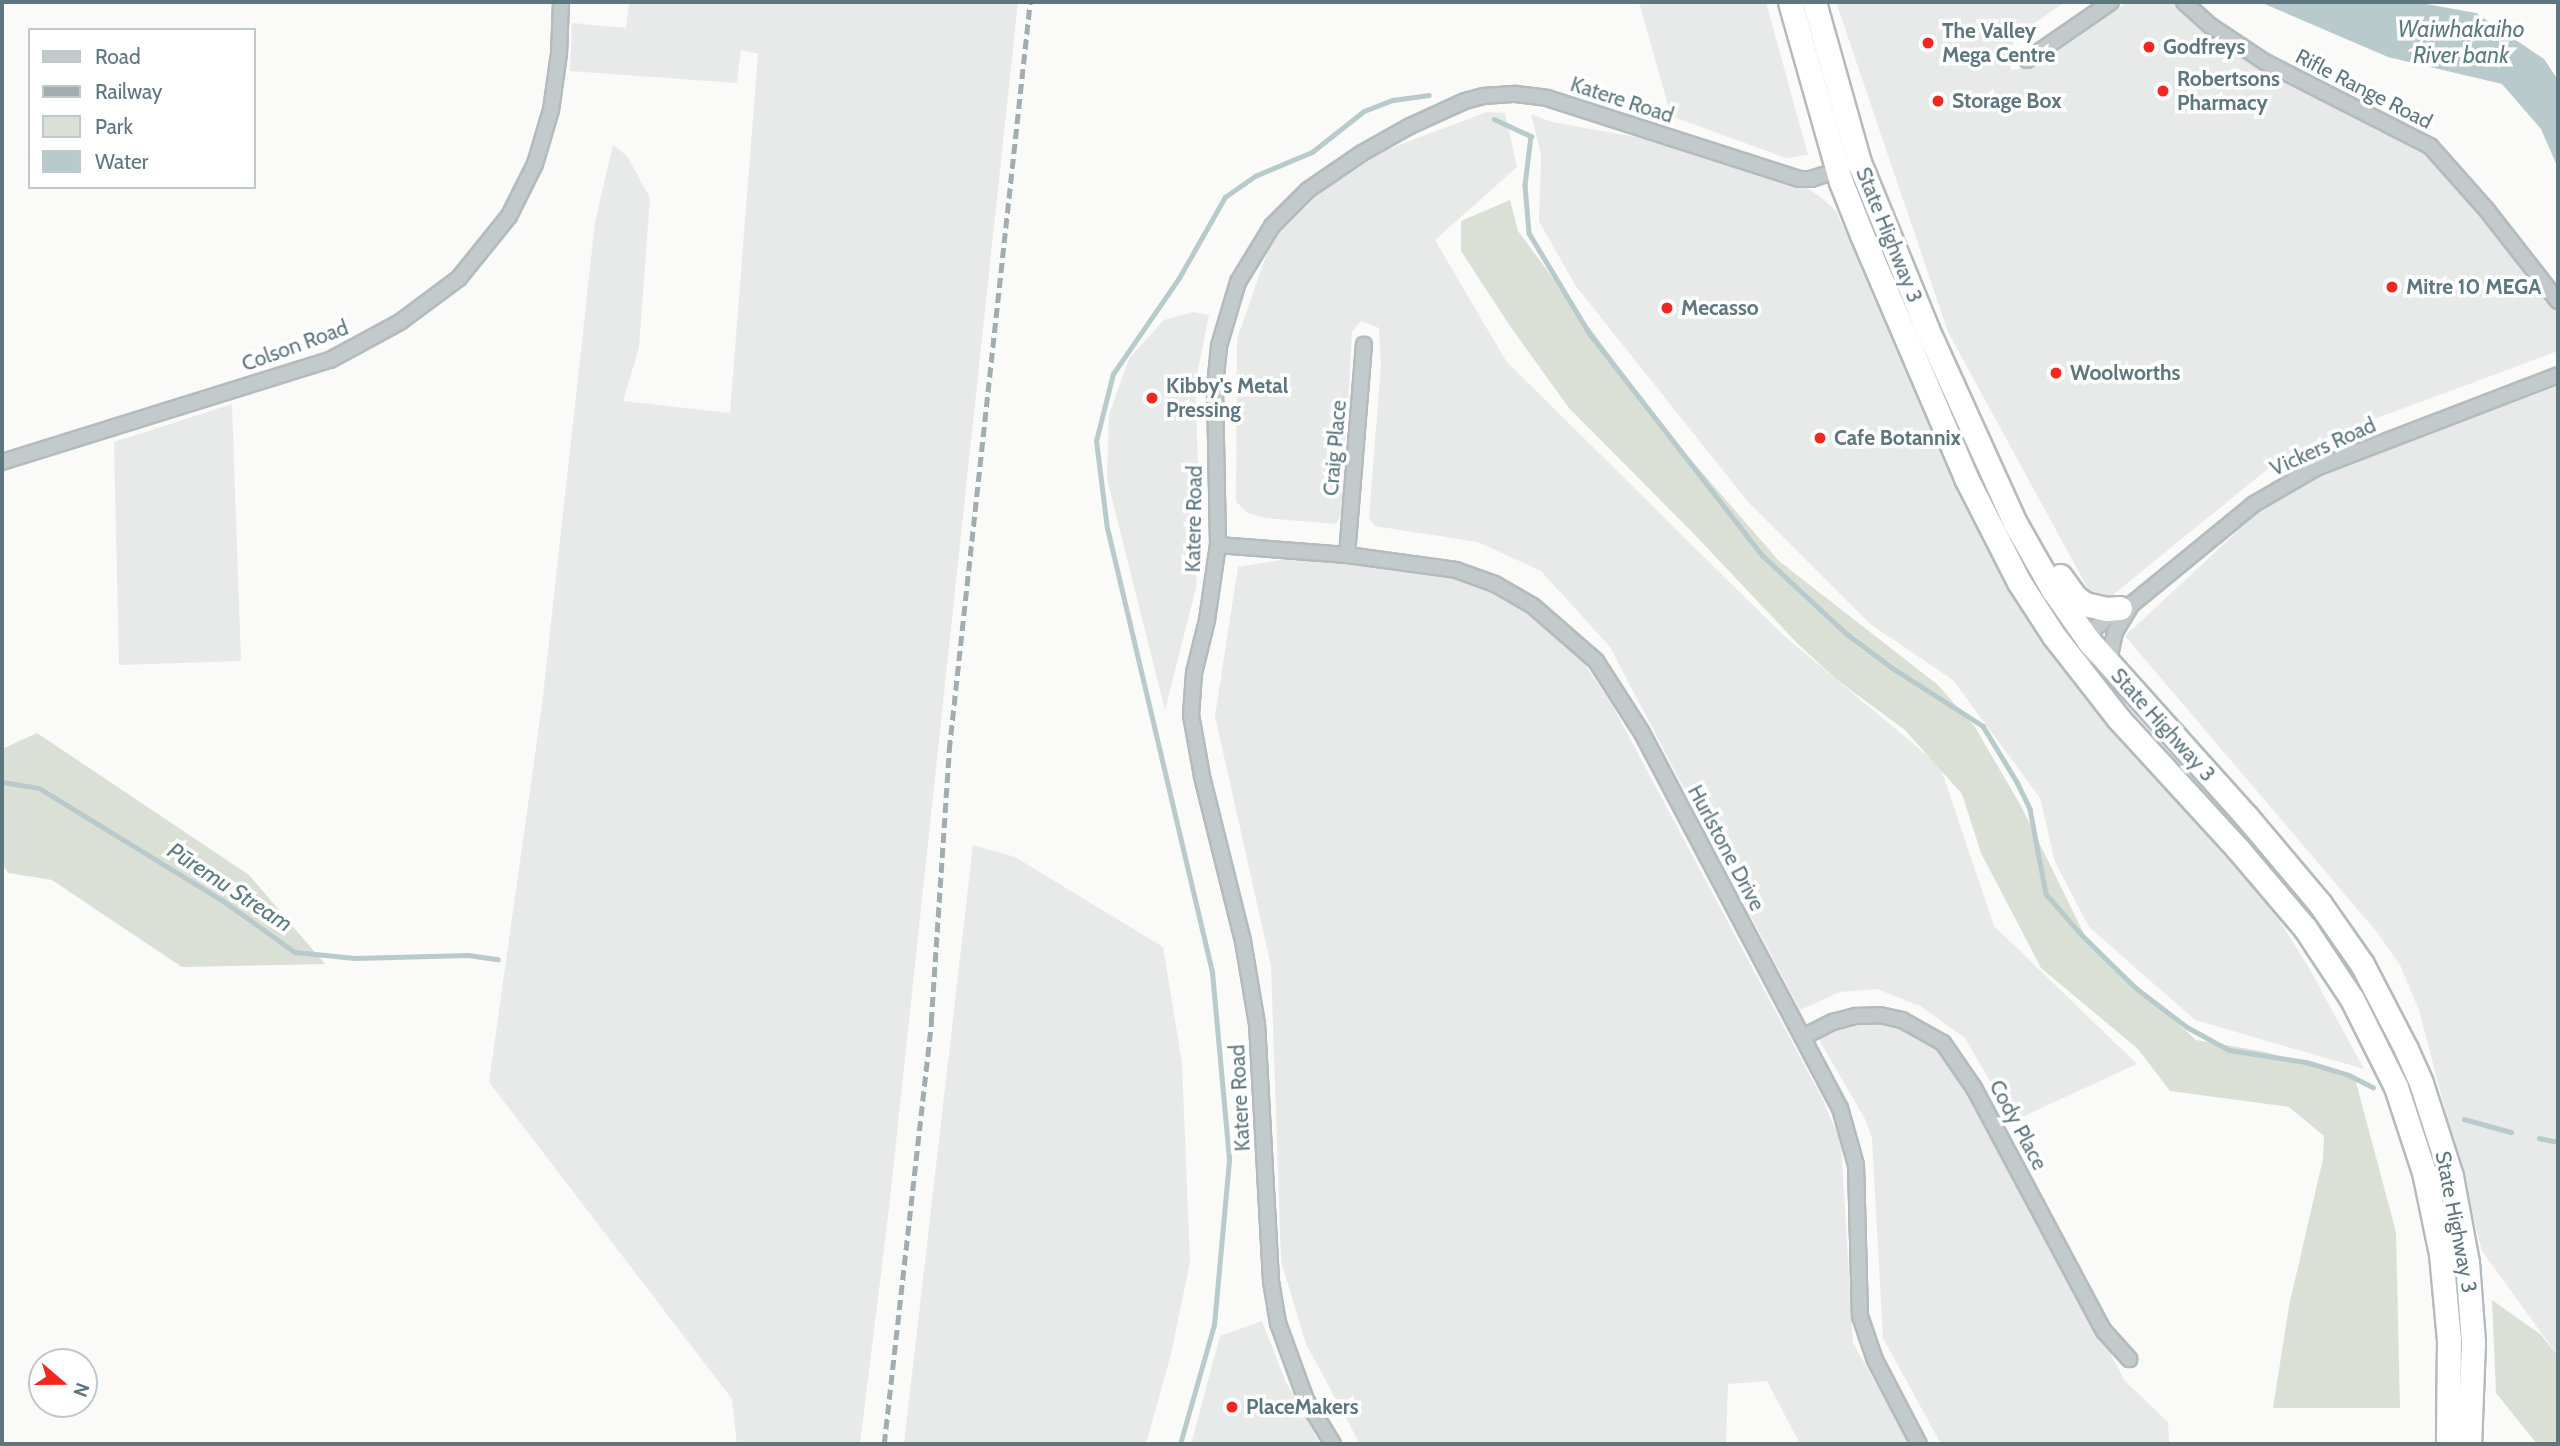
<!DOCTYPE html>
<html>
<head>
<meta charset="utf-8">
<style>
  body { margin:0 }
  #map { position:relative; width:2560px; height:1446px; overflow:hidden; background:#fafaf8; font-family:Cabin,sans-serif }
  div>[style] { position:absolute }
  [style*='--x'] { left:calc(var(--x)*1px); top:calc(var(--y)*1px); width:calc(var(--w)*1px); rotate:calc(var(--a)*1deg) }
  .built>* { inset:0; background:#e8eae9 }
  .green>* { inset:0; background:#dbe0d6 }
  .water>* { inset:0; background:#b8cacb }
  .stream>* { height:4.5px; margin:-2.25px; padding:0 2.25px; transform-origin:2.25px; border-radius:2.25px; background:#b8cacb }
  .roads { filter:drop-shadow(2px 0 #b4bbbd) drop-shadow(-2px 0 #b4bbbd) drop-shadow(0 2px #b4bbbd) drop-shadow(0 -2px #b4bbbd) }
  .minor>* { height:14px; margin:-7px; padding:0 7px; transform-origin:7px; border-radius:7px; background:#c2cacc }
  .trunk>* { height:23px; margin:-11.5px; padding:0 11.5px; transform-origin:11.5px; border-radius:11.5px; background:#fff }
  .rail>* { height:4.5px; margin-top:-2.25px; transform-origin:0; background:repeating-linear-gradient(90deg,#a1adb1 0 10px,transparent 0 15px) }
  .dots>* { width:19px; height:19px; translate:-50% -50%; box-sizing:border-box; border:4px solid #fff; border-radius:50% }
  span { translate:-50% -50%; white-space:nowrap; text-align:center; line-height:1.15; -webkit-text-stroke:7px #fff; paint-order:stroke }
  .poi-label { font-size:21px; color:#5e777f; font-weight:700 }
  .left { translate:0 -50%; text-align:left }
  .street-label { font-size:21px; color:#5e777f }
  .water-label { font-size:23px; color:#5e7c7e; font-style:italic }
  .frame { position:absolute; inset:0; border:4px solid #5e777f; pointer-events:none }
  .legend { position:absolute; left:28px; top:28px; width:228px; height:161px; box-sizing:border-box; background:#fff; border:2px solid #bfc9cc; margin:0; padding:9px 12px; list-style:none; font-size:21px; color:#5e777f }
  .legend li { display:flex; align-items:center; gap:14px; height:35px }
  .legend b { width:35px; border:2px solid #bfc9cc }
  .north { position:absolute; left:28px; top:1348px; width:70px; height:70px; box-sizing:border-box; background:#fff; border:2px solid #bfc9cc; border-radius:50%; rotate:110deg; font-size:19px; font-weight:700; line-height:28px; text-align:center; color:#5e777f }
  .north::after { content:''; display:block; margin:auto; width:24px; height:32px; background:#f22820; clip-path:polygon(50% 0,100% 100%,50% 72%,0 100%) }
</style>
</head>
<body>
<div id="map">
  <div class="built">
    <div style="clip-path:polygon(629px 2px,1018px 2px,889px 1208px,860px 1444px,737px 1444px,732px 1399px,489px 1082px,542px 705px,595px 222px,613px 145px,627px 156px,650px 198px,639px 348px,623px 401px,730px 413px,758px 54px,741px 50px,737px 83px,570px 71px,572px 23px,626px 28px)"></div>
    <div style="clip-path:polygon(1639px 2px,1766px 2px,1808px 155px,1786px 158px,1671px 116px)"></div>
    <div style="clip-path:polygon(1836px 2px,2065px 2px,2019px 34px,2004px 58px,2012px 70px,2028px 67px,2128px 2px,2178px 2px,2439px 158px,2542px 279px,2558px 310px,2558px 351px,2342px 431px,2275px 463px,2098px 607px,1948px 332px)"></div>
    <div style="clip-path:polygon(1487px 112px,1505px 113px,1517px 167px,1435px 240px,1506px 361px,1783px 635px,1940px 766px,1994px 926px,2137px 1064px,2013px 1121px,1965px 1038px,1920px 1006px,1877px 989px,1840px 992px,1800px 1010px,1610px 647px,1541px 571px,1478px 542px,1374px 526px,1369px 517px,1381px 365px,1379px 328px,1361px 321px,1352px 332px,1342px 513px,1336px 524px,1265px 518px,1248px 513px,1236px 502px,1237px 339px,1272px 239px,1329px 185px,1375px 154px)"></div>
    <div style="clip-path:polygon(1531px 114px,1552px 122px,1658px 141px,1799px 183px,1822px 198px,1836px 211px,1956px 481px,2052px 641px,2267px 901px,2309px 968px,2364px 1069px,2195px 1020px,2089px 927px,2055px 862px,2040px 798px,1953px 680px,1870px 624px,1749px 503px,1575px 285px,1539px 221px,1541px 155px)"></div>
    <div style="clip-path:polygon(1193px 312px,1209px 315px,1195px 385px,1200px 514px,1196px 588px,1165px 710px,1107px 479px,1109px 414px,1130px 357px,1164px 320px)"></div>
    <div style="clip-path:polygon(2558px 386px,2558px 1356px,2482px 1251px,2419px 1010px,2400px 965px,2376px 931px,2125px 636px,2269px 502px,2318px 475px)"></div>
    <div style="clip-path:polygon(232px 404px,241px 661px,119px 665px,114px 442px)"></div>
    <div style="clip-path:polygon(1312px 555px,1377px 556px,1501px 587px,1582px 660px,1612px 705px,1823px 1100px,1841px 1142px,1853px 1343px,1910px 1444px,1800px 1444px,1767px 1381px,1728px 1384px,1726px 1444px,1360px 1444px,1306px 1344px,1281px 1261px,1271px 966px,1215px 716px,1238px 567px)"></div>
    <div style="clip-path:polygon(973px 845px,1015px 857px,1163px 947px,1182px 1063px,1190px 1262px,1171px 1354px,1146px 1444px,904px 1444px)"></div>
    <div style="clip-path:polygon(1877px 1021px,1914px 1026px,1957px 1065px,2125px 1381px,2168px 1422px,2169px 1444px,1941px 1444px,1883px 1338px,1872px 1138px,1865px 1119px,1817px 1036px,1846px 1023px)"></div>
    <div style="clip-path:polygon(1262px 1321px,1285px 1380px,1320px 1444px,1191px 1444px,1220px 1336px)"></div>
  </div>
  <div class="green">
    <div style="clip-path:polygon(1510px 200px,1518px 231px,1667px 432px,1779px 561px,1938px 685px,1975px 727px,2021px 806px,2087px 940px,2196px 1040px,2261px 1051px,2354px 1075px,2396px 1232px,2400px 1408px,2273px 1408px,2289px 1306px,2323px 1159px,2324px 1136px,2289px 1107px,2170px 1091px,2138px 1049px,2041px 968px,1981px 853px,1962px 794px,1905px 730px,1837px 680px,1798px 644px,1694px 534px,1569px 408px,1510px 326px,1461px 251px,1461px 221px)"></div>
    <div style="clip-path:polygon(37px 733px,249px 875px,325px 964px,182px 967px,52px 880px,8px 873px,2px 863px,2px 749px)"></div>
    <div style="clip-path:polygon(2492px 1300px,2540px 1334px,2558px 1356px,2558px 1444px,2537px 1444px,2496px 1393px)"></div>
  </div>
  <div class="water">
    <div style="clip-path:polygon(2260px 2px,2415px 2px,2476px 13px,2544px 59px,2558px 80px,2558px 168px,2541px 129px,2502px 84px,2388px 57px)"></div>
  </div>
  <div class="stream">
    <div style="--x:1494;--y:119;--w:41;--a:24.7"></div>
    <div style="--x:1531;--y:136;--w:49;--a:97"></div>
    <div style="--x:1525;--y:185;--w:48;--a:85.2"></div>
    <div style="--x:1529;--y:233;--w:118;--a:58.9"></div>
    <div style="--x:1590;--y:334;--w:281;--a:52.1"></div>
    <div style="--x:1763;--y:556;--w:115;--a:42.9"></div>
    <div style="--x:1847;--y:634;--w:59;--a:36.7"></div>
    <div style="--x:1894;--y:669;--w:106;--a:32.6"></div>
    <div style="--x:1983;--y:726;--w:66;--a:58.7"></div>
    <div style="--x:2017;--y:782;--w:30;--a:64"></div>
    <div style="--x:2030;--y:809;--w:86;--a:79.3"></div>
    <div style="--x:2046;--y:894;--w:53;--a:48.8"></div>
    <div style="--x:2081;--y:934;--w:77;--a:44.5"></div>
    <div style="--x:2136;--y:988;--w:64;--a:37.4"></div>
    <div style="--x:2187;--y:1027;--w:48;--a:28.7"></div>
    <div style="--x:2229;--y:1050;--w:78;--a:8.9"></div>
    <div style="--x:2306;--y:1062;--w:45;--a:16.8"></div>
    <div style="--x:2349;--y:1075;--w:27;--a:27"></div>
    <div style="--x:2;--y:782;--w:37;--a:9"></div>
    <div style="--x:39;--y:788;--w:215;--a:31.5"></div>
    <div style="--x:222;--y:900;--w:90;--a:35.5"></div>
    <div style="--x:295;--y:952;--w:60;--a:5.7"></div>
    <div style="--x:355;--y:958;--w:113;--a:-1.5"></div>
    <div style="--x:468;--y:955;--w:30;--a:8"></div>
    <div style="--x:2464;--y:1119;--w:49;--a:15.5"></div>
    <div style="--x:2539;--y:1138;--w:19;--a:12"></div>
    <div style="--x:1180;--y:1444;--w:124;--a:-74.1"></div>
    <div style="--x:1214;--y:1325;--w:167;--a:-84.8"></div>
    <div style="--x:1229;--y:1159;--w:188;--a:-95.2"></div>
    <div style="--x:1212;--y:972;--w:455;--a:-103.3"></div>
    <div style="--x:1107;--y:529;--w:89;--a:-97.1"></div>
    <div style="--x:1096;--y:441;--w:69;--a:-75.8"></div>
    <div style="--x:1113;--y:374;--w:116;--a:-55.5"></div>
    <div style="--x:1179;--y:278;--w:93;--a:-60.4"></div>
    <div style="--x:1225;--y:197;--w:37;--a:-35"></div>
    <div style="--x:1255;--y:176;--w:62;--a:-22.8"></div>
    <div style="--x:1312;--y:152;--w:66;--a:-38.3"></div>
    <div style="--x:1364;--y:111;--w:31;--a:-21"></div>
    <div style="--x:1393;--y:100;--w:36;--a:-8"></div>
  </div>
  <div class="roads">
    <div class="minor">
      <div style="--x:2184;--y:2;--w:36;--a:42"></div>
      <div style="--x:2211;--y:26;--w:65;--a:33.7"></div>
      <div style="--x:2265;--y:62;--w:185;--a:27"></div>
      <div style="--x:2430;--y:146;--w:84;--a:48.4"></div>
      <div style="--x:2486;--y:209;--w:117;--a:52"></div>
      <div style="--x:2027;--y:60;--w:102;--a:-34.6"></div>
      <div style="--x:2;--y:462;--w:343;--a:-17.3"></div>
      <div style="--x:330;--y:360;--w:80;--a:-28.5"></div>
      <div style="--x:400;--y:322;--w:74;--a:-36.7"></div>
      <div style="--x:459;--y:278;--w:80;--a:-51.1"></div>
      <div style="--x:509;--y:216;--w:58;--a:-63.4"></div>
      <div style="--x:535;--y:164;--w:56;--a:-73.5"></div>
      <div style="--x:551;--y:110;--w:57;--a:-81.9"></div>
      <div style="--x:559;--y:54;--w:52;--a:-87.8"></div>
      <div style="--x:1218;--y:545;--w:129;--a:4.4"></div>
      <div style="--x:1347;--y:555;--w:110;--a:7.8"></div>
      <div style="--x:1456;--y:570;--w:41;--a:19.7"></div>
      <div style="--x:1495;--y:584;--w:44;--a:30.1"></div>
      <div style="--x:1533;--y:606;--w:84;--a:41.1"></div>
      <div style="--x:1596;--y:661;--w:85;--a:57.4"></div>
      <div style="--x:1642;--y:733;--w:424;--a:62.2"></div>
      <div style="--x:1840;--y:1108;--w:59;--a:74.3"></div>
      <div style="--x:1856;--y:1165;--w:151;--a:88.5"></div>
      <div style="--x:1860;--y:1316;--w:46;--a:71.2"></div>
      <div style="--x:1875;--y:1360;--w:95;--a:62.4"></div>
      <div style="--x:1347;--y:555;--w:211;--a:-85.4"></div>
      <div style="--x:2108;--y:665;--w:34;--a:-78"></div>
      <div style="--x:2115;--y:632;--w:33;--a:-59"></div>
      <div style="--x:2132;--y:604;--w:158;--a:-39.3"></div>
      <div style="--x:2254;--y:504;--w:72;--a:-30.1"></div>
      <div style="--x:2316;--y:468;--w:259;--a:-21"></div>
      <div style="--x:2080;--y:671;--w:44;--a:-71.6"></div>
      <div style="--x:2094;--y:629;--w:31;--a:-40"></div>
      <div style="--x:1803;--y:1037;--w:34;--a:-27"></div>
      <div style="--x:1833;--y:1022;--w:24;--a:-15"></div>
      <div style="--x:1856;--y:1016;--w:24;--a:-2"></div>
      <div style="--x:1880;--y:1015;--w:23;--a:13"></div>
      <div style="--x:1902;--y:1020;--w:47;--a:29.3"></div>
      <div style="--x:1943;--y:1043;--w:55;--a:55.4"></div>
      <div style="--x:1974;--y:1088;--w:276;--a:61.9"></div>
      <div style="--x:2104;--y:1331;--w:38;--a:48"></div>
      <div style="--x:1333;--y:1444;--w:52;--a:-121.5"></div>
      <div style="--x:1306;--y:1400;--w:82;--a:-110"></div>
      <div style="--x:1278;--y:1323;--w:43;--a:-99.5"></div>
      <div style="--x:1271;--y:1281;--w:257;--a:-93.1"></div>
      <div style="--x:1257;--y:1024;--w:84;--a:-99.6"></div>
      <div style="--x:1243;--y:941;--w:170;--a:-104"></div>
      <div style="--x:1202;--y:776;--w:62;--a:-100.2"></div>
      <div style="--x:1191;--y:715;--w:42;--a:-85.9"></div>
      <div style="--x:1194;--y:673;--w:55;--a:-76.2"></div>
      <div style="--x:1207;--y:620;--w:76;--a:-81.7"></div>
      <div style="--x:1218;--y:545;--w:158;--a:-91.1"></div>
      <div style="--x:1215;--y:387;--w:41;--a:-84.4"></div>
      <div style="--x:1219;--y:346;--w:67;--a:-73.5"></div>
      <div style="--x:1238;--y:282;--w:66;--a:-58.7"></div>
      <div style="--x:1272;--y:226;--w:51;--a:-45"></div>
      <div style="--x:1308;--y:190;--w:65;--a:-34.4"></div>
      <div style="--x:1362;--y:153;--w:55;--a:-29.4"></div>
      <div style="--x:1410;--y:126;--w:60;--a:-24.4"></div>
      <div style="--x:1465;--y:101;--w:20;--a:-15"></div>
      <div style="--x:1484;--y:96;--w:32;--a:-4"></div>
      <div style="--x:1516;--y:94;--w:31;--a:7"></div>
      <div style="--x:1547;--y:98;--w:265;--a:17.8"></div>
      <div style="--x:1799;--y:179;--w:12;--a:0"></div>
      <div style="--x:1811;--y:179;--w:36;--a:-18"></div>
    </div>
    <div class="trunk">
      <div style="--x:1790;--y:2;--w:187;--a:74.2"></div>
      <div style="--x:1841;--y:182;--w:57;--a:68.4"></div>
      <div style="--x:1862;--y:235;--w:264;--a:66.8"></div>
      <div style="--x:1966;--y:478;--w:117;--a:63"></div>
      <div style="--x:2019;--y:582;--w:64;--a:57.1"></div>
      <div style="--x:2054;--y:636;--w:104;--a:52"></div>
      <div style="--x:2118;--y:718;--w:178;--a:47.5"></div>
      <div style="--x:2238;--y:849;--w:104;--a:49.7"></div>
      <div style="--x:2305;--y:928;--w:85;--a:56.5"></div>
      <div style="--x:2352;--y:999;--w:98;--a:63.4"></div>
      <div style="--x:2396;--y:1087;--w:89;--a:71.8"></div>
      <div style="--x:2424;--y:1172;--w:84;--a:78.3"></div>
      <div style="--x:2441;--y:1254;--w:86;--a:84.7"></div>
      <div style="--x:2449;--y:1340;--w:104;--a:90.6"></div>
      <div style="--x:1814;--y:2;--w:166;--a:74.3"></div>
      <div style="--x:1859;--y:162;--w:180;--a:67.8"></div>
      <div style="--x:1927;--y:329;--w:213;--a:65.6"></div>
      <div style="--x:2015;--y:523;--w:77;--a:60.4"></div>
      <div style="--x:2053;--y:590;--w:61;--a:55"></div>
      <div style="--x:2088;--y:640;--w:237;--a:48.1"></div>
      <div style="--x:2246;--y:816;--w:115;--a:49.9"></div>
      <div style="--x:2320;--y:904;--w:73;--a:55"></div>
      <div style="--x:2362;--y:964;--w:96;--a:62.6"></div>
      <div style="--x:2406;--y:1049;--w:37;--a:66"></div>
      <div style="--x:2421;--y:1083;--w:98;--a:72.1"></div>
      <div style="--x:2451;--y:1176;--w:87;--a:79.5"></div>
      <div style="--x:2467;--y:1262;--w:80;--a:85.7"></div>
      <div style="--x:2473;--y:1342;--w:102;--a:92.2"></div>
      <div style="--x:2060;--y:576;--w:26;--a:54"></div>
      <div style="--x:2075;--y:597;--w:12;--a:35"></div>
      <div style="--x:2085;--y:604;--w:22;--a:13"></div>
      <div style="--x:2106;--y:609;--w:14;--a:-4"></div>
    </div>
  </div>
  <div class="rail">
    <div style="--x:884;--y:1444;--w:425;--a:-83.6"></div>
    <div style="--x:931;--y:1022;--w:273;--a:-86.2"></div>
    <div style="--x:949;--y:750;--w:752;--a:-83.82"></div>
  </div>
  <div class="dots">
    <div style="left:1928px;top:43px;background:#f22820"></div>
    <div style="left:2149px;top:47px;background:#f22820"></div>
    <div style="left:2163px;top:91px;background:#f22820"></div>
    <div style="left:1938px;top:101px;background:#f22820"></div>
    <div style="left:2392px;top:287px;background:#f22820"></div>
    <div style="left:1667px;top:308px;background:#f22820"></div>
    <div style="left:2056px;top:373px;background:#f22820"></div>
    <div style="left:1152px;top:398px;background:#f22820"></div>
    <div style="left:1820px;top:438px;background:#f22820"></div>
    <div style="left:1232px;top:1407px;background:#f22820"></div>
  </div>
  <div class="poi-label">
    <span class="left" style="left:1942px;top:43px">The Valley<br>Mega Centre</span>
    <span class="left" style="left:2163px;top:47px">Godfreys</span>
    <span class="left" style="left:2177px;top:91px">Robertsons<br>Pharmacy</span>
    <span class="left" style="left:1952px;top:101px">Storage Box</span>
    <span class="left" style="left:2406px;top:287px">Mitre 10 MEGA</span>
    <span class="left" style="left:1681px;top:308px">Mecasso</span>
    <span class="left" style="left:2070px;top:373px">Woolworths</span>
    <span class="left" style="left:1166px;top:398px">Kibby's Metal<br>Pressing</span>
    <span class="left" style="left:1834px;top:438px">Cafe Botannix</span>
    <span class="left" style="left:1246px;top:1407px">PlaceMakers</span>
  </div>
  <div class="street-label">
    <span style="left:2364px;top:89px;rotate:27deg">Rifle Range Road</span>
    <span style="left:1622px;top:100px;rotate:18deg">Katere Road</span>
    <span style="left:1889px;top:235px;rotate:68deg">State Highway 3</span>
    <span style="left:295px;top:346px;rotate:-20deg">Colson Road</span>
    <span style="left:2323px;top:447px;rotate:-24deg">Vickers Road</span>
    <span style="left:1335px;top:448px;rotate:-85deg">Craig Place</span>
    <span style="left:1194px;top:519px;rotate:-89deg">Katere Road</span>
    <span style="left:2163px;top:725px;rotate:48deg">State Highway 3</span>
    <span style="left:1726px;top:848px;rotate:62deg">Hurlstone Drive</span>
    <span style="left:1240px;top:1098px;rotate:-93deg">Katere Road</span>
    <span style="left:2018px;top:1125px;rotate:62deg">Cody Place</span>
    <span style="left:2456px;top:1222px;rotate:79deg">State Highway 3</span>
  </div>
  <div class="water-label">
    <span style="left:2461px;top:42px">Waiwhakaiho<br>River bank</span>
    <span style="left:230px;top:887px;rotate:33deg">Pūremu Stream</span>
  </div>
  <div class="frame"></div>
  <ul class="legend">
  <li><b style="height:9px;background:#c2cacc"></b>Road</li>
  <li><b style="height:9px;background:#a1adb1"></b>Railway</li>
  <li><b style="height:19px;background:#dbe0d6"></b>Park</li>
  <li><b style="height:19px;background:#b8cacb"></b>Water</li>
  </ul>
  <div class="north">N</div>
</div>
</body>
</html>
